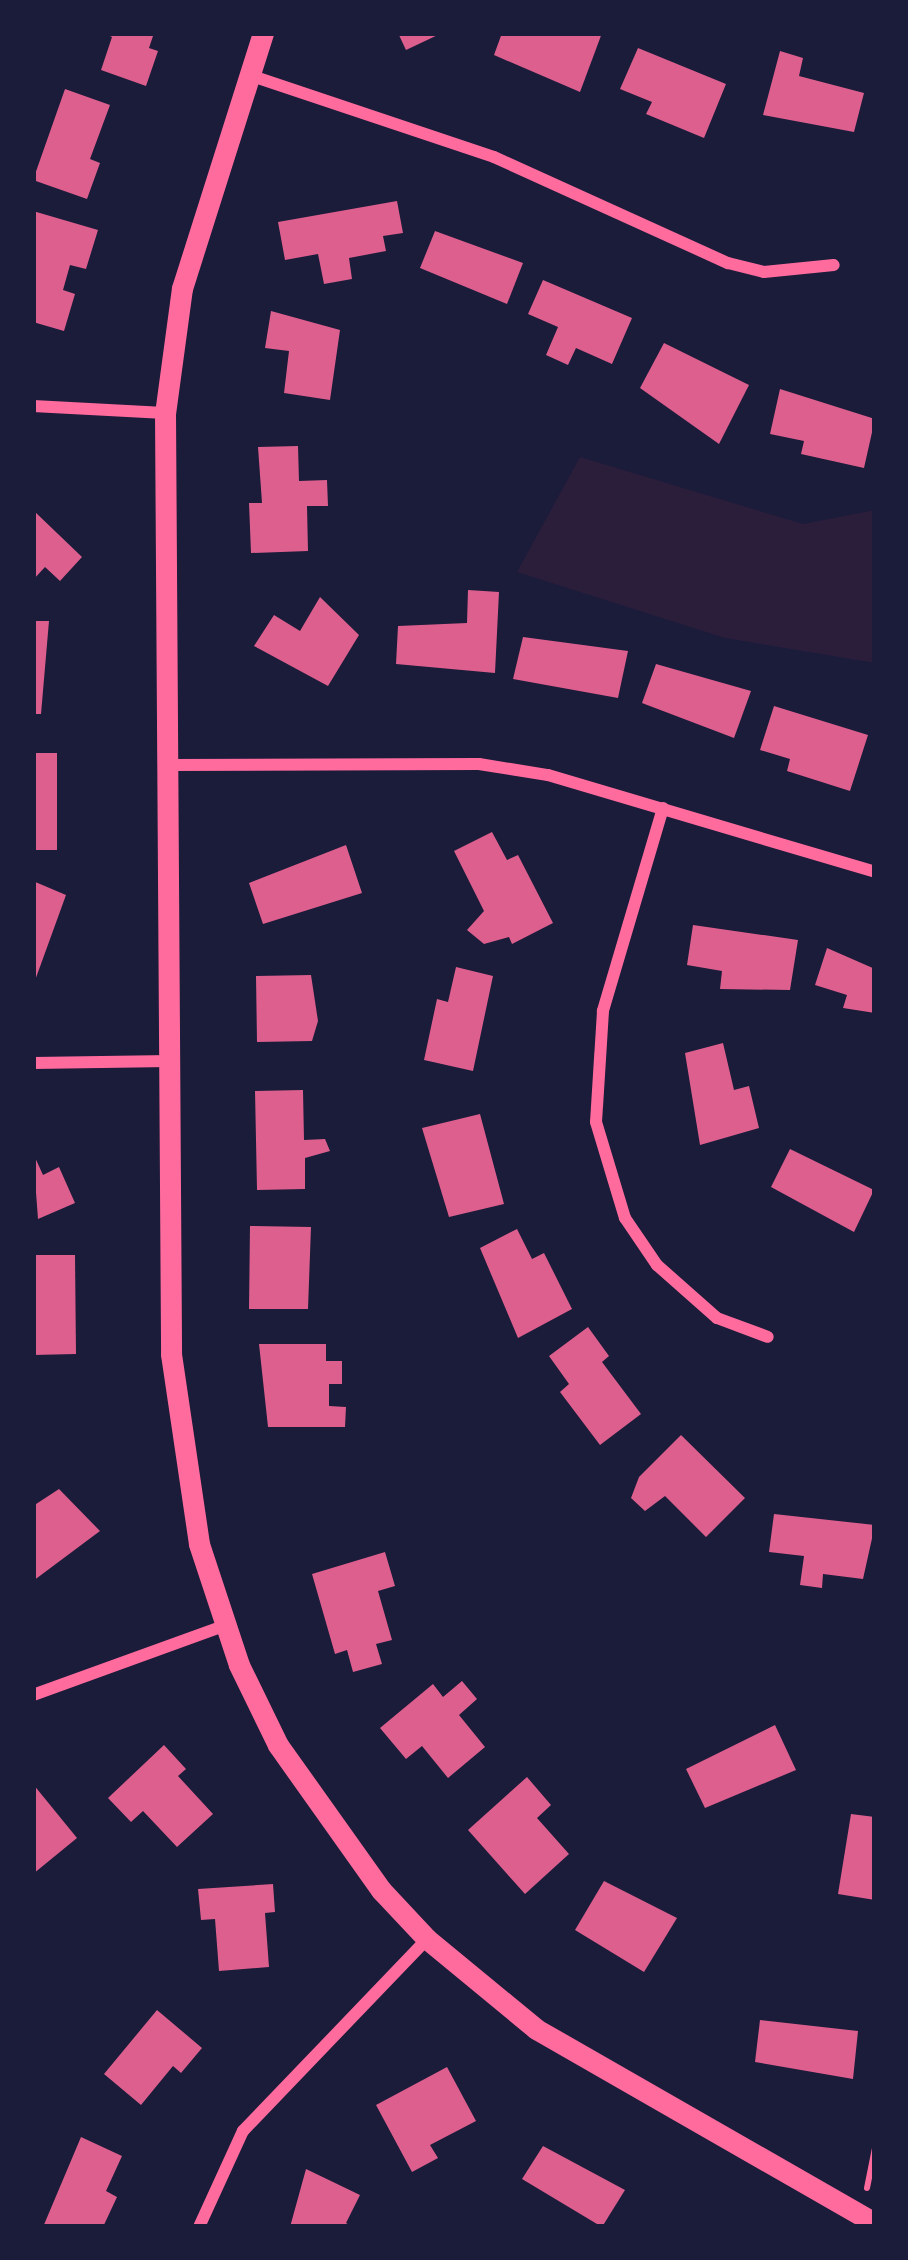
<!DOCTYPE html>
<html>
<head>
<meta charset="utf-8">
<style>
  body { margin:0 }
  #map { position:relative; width:908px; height:2260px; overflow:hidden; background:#1b1b3a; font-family:"Varela Round",sans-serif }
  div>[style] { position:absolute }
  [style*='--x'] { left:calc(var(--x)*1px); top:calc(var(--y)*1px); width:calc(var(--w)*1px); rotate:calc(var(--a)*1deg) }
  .green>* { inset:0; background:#2a1e3b }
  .building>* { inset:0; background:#dd5f8e }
  .path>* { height:6px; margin:-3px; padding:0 3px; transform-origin:3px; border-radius:3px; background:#ff6b9d }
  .minor>* { height:12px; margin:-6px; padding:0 6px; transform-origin:6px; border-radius:6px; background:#ff6b9d }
  .tertiary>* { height:21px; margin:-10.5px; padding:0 10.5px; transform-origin:10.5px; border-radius:10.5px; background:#ff6b9d }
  span { translate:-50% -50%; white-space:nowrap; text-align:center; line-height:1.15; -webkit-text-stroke:9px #1b1b3a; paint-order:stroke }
  .frame { position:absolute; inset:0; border:36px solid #1b1b3a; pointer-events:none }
</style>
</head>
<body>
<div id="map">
  <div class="green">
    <div style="clip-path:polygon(580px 457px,803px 524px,875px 510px,875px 663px,725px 638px,517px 572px)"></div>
  </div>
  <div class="building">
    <div style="clip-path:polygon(104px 33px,154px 33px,149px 48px,158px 51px,146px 86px,101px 70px,112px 37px)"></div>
    <div style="clip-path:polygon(398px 33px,442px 33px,406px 50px)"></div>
    <div style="clip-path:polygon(502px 33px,602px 33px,580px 92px,494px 55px)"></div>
    <div style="clip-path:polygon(638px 48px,726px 84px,704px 138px,646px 114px,652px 102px,620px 89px)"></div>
    <div style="clip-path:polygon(780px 51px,803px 58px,799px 76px,864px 93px,854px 132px,763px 115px)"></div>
    <div style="clip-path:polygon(65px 89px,110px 105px,90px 159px,100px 163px,87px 199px,33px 180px)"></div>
    <div style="clip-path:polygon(397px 201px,403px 233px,383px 236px,386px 251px,349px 258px,352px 279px,324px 284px,318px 254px,285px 260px,278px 222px)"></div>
    <div style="clip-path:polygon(33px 211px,98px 230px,86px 269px,70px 265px,63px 290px,75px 294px,64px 331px,33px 322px)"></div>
    <div style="clip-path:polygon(435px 231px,523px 263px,507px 304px,420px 268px)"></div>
    <div style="clip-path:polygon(543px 280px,632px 318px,612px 364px,576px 348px,568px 365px,546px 355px,558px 327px,528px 314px)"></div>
    <div style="clip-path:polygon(271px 311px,340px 330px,330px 400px,284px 393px,289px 351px,265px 348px)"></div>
    <div style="clip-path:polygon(664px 343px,749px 385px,719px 444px,640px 388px)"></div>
    <div style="clip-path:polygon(780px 389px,875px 419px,864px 468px,801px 454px,804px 441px,770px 434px)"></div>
    <div style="clip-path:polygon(298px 446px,299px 481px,327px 480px,328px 506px,307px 506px,308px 551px,251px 553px,249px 503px,262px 503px,258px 447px)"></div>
    <div style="clip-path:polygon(33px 510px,82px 557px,60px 581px,45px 567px,33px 580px)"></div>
    <div style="clip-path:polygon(468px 590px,499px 592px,495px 673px,396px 664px,398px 626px,467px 623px)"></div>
    <div style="clip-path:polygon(320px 597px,359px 635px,328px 686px,254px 646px,274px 615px,300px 631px)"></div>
    <div style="clip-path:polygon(33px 621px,49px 621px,41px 714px,33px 714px)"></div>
    <div style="clip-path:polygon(523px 637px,628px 651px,618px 698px,513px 679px)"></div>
    <div style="clip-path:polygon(656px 664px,751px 691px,734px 738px,642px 703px)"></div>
    <div style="clip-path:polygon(774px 706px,868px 735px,850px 791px,787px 771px,790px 759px,760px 750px)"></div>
    <div style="clip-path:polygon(33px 753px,57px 753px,57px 850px,33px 850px)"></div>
    <div style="clip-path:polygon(492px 832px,507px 860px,518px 855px,553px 923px,512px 944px,509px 937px,484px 944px,467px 930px,484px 911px,454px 851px)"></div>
    <div style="clip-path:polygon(346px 845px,362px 893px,263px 924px,249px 883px)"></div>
    <div style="clip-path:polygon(33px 881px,66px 895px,33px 986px)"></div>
    <div style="clip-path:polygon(693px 925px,798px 940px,790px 990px,720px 989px,722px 971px,687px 965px)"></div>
    <div style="clip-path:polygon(827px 948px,875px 969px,875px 1013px,843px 1008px,847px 995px,815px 985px)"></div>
    <div style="clip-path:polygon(456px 967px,493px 976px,473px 1071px,424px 1060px,437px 999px,448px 1002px)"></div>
    <div style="clip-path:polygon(311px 975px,318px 1021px,312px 1041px,257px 1042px,256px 976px)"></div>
    <div style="clip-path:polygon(723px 1043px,734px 1090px,749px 1086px,759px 1128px,700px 1145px,685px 1053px)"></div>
    <div style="clip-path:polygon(303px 1090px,304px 1140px,325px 1139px,330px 1151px,305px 1158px,305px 1189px,257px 1190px,255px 1091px)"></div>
    <div style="clip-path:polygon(480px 1114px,504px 1204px,449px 1217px,422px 1128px)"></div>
    <div style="clip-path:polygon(790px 1149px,874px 1190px,854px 1232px,771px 1187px)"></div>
    <div style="clip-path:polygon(33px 1153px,43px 1175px,59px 1167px,75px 1203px,38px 1219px)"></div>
    <div style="clip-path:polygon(250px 1226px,311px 1227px,308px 1309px,249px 1309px)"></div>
    <div style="clip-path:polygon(517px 1229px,532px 1259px,544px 1253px,572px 1309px,518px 1338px,480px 1248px)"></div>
    <div style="clip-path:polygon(36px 1255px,75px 1255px,76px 1354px,33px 1355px)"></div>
    <div style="clip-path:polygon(588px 1327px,609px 1356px,602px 1362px,641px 1414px,600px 1445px,560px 1392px,569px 1384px,549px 1356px)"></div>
    <div style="clip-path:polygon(259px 1344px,326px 1344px,326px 1361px,342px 1361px,342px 1384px,329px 1384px,329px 1406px,346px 1407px,345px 1427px,268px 1427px)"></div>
    <div style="clip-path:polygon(681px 1435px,745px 1498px,706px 1537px,665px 1496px,645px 1511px,631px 1498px,639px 1477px)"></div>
    <div style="clip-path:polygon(59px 1489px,100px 1531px,33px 1581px,33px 1506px)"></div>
    <div style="clip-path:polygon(774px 1514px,875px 1525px,863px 1579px,823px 1574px,822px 1588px,800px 1585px,804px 1556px,769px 1552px)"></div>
    <div style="clip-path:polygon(385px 1552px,395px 1586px,378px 1591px,392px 1640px,376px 1644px,382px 1664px,353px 1672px,347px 1650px,335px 1654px,312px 1574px)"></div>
    <div style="clip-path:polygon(462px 1681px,477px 1699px,459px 1715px,485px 1747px,448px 1778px,422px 1746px,406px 1759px,380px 1728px,433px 1684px,443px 1697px)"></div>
    <div style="clip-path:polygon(775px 1725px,796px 1770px,705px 1808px,686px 1769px)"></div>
    <div style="clip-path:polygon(164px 1745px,186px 1769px,178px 1776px,213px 1814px,177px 1847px,143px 1811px,131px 1822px,108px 1798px)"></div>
    <div style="clip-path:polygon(527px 1777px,551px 1805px,537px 1818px,569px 1854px,525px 1894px,468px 1830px)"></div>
    <div style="clip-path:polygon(33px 1784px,77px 1838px,33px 1874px)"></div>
    <div style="clip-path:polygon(851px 1814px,875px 1817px,875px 1900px,838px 1894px)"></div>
    <div style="clip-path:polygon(604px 1881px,677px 1918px,644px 1972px,575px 1930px)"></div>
    <div style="clip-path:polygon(273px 1884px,275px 1912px,265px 1913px,269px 1967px,219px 1971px,215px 1919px,201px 1920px,198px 1889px)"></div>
    <div style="clip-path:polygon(157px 2010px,202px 2048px,181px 2073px,173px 2066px,141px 2105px,104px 2074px)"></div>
    <div style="clip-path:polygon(760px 2020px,858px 2031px,853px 2079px,755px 2062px)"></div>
    <div style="clip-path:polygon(447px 2067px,476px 2121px,430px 2145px,438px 2158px,412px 2172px,376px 2105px)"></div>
    <div style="clip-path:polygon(81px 2137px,122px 2156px,106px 2191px,117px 2197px,103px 2227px,43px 2227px)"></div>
    <div style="clip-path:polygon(543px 2146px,625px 2190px,602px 2227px,522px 2179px)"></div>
    <div style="clip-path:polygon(306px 2169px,360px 2195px,346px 2223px,353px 2227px,290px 2227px)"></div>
  </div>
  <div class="path">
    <div style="--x:867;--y:2188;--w:41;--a:-78.7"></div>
  </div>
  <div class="minor">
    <div style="--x:249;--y:75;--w:258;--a:18.5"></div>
    <div style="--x:494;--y:157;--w:257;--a:24.4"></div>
    <div style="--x:728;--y:263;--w:37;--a:14"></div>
    <div style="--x:764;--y:272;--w:70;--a:-5.7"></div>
    <div style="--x:33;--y:406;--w:132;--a:3"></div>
    <div style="--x:169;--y:765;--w:310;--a:-0.2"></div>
    <div style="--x:479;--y:764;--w:70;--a:9.1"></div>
    <div style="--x:548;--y:775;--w:341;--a:16.5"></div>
    <div style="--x:663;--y:808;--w:212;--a:106.5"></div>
    <div style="--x:603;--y:1011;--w:111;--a:93.6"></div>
    <div style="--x:596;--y:1122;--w:100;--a:73.2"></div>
    <div style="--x:625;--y:1218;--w:57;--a:55.8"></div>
    <div style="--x:657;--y:1265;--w:80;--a:41.5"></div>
    <div style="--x:717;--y:1318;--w:54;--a:20.4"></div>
    <div style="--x:33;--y:1063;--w:137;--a:-0.8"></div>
    <div style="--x:33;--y:1695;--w:203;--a:-19.9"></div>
    <div style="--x:199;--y:2227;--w:106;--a:-65.4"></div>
    <div style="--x:243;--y:2131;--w:266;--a:-46.2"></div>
  </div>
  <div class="tertiary">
    <div style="--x:263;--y:33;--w:268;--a:107.6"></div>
    <div style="--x:182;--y:288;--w:126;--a:97.7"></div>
    <div style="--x:165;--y:413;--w:941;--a:89.63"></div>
    <div style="--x:171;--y:1354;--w:192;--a:81.6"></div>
    <div style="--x:199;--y:1544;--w:127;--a:71.7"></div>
    <div style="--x:239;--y:1665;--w:89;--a:64"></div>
    <div style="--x:278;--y:1745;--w:178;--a:54.6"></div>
    <div style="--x:381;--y:1890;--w:67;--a:46.8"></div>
    <div style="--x:427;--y:1939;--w:141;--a:39.5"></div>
    <div style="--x:536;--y:2029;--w:391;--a:29.8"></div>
  </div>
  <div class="frame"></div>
</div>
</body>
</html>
